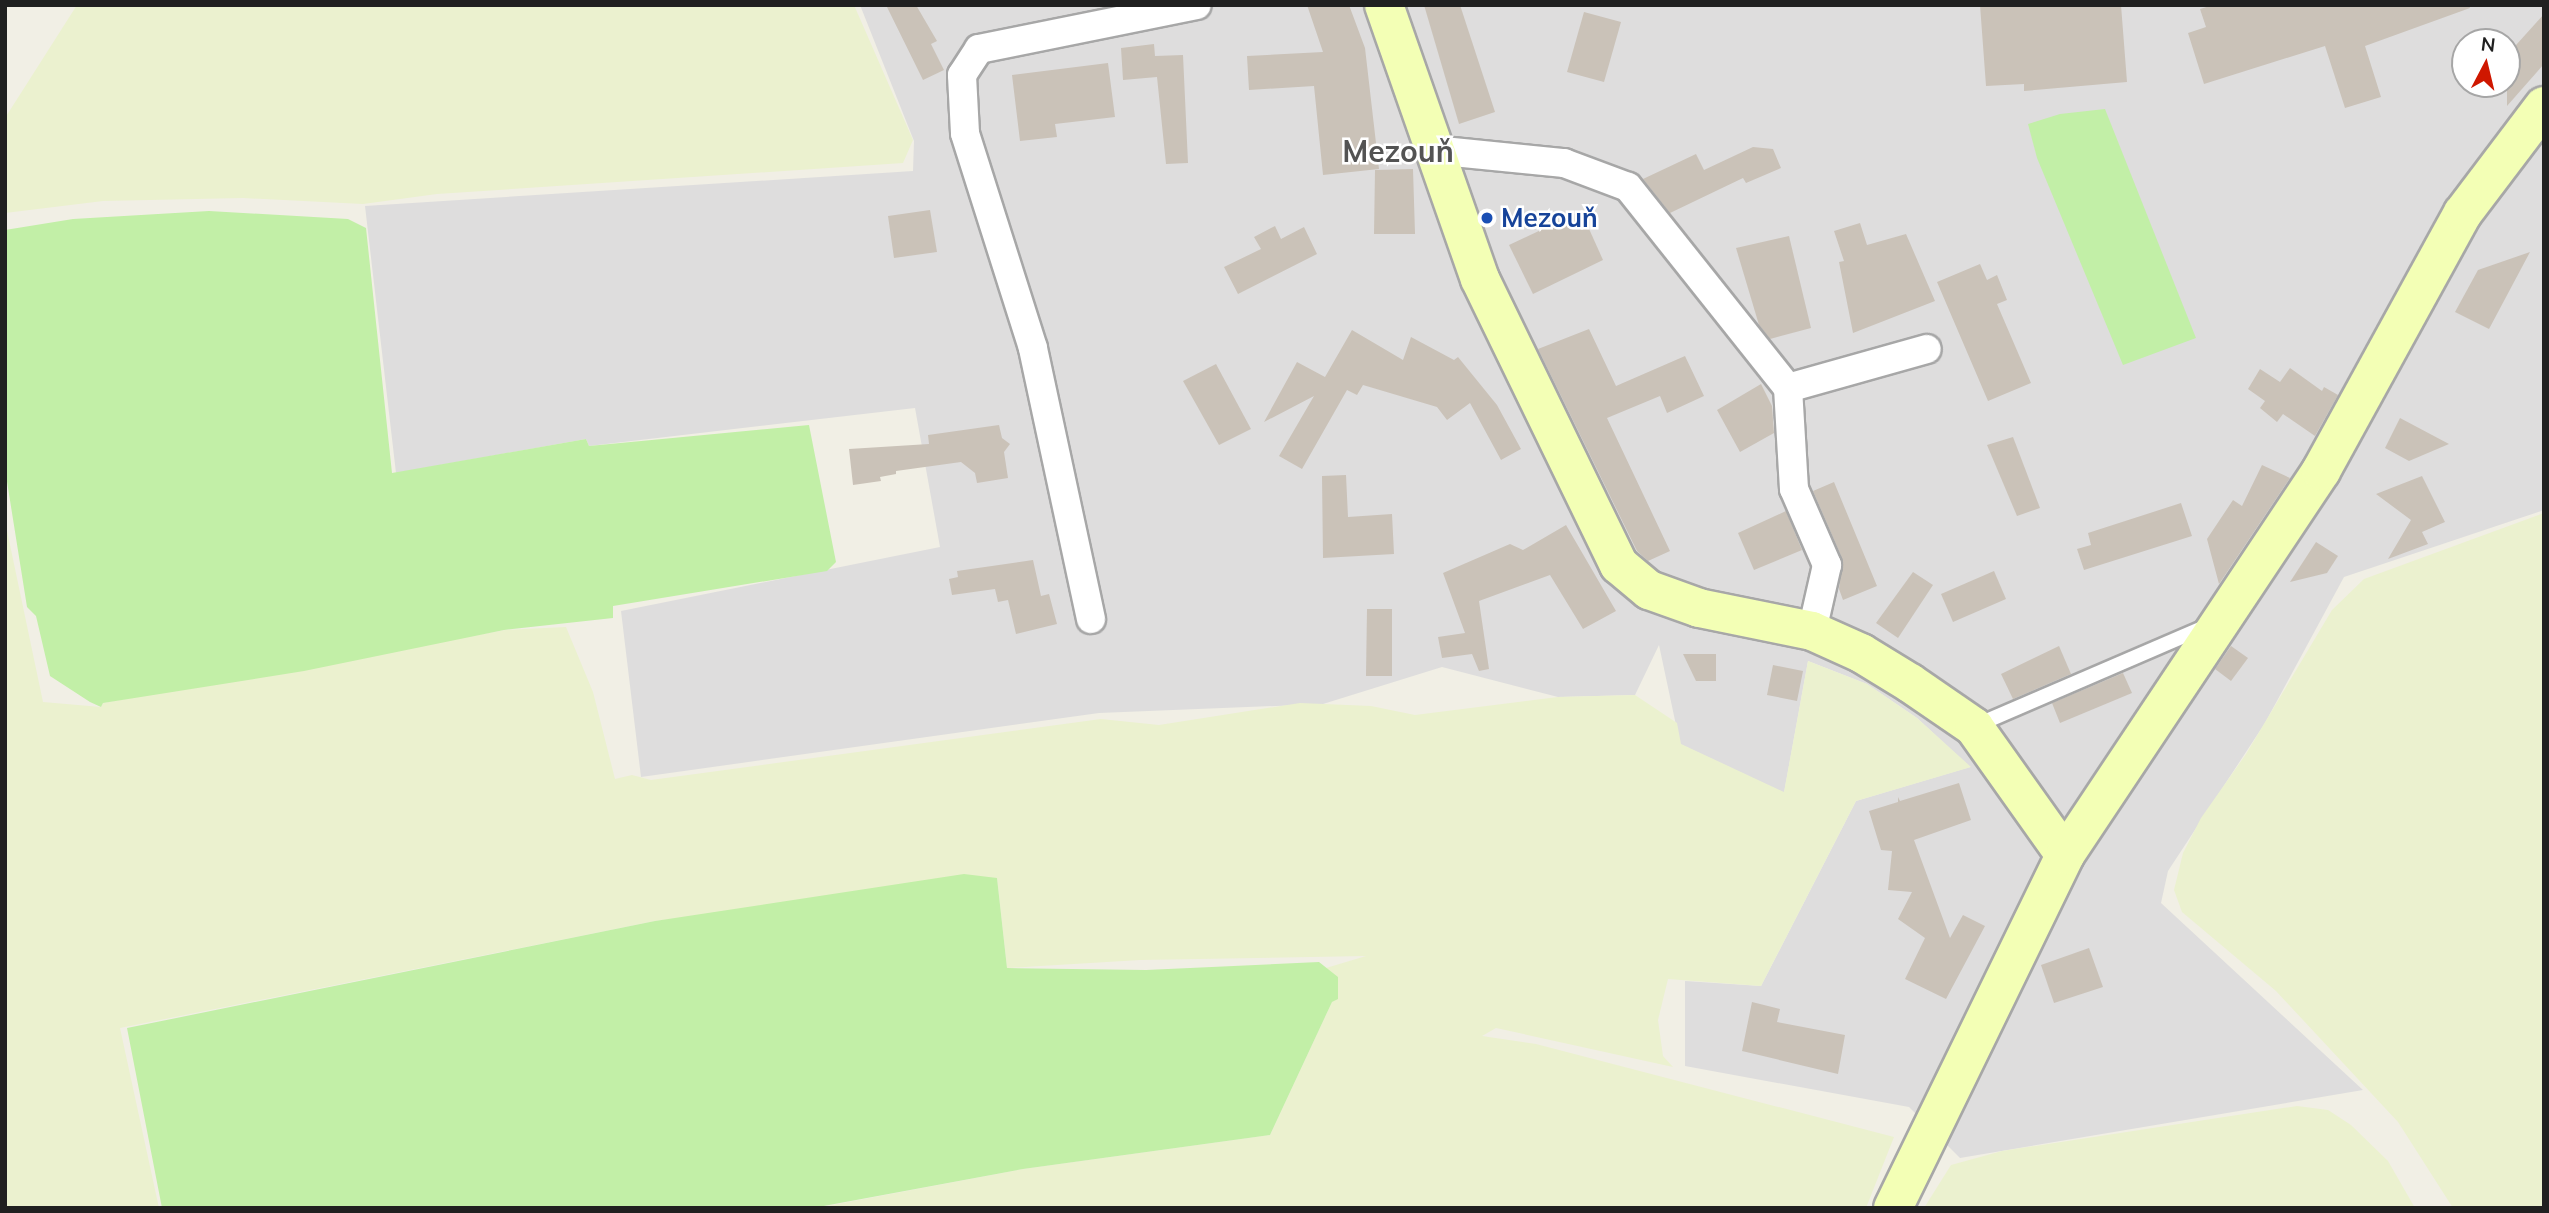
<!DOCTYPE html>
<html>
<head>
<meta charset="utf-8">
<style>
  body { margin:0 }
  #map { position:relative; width:2549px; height:1213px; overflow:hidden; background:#f1efe5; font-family:Mulish,sans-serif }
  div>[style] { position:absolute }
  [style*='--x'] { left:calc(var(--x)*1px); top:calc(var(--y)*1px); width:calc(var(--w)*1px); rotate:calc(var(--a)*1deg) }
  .residential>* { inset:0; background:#dedddd }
  .farmland>* { inset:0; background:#ebf1cf }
  .grass>* { inset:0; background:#c2efa7 }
  .building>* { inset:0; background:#cac2b8 }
  .roads { filter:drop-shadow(2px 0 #a7a7a7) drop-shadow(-2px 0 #a7a7a7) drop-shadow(0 2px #a7a7a7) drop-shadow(0 -2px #a7a7a7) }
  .lane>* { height:14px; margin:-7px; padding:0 7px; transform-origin:7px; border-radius:7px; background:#fff }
  .street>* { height:28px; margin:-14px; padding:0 14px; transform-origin:14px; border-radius:14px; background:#fff }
  .secondary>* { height:38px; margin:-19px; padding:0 19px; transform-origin:19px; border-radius:19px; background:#f3ffb5 }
  .dots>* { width:19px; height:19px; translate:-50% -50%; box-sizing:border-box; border:4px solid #fff; border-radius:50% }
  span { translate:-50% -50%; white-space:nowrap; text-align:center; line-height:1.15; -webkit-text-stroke:5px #fff; paint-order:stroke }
  .transit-label { font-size:26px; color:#164399; font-weight:700 }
  .left { translate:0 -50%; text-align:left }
  .quarter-label { font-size:30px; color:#535353; font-weight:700 }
  .frame { position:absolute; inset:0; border:7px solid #202020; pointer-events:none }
  .north { position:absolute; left:2451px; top:28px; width:70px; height:70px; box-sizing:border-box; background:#fff; border:2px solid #a6a6a6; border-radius:50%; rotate:7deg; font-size:19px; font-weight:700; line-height:28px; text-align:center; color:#202020 }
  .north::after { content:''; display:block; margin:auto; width:24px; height:32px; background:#cf1700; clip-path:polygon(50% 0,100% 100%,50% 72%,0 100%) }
</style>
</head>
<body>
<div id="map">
  <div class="residential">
    <div style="clip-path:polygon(evenodd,860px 5px,2544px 5px,2544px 510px,2344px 577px,2265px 723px,2168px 871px,2161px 903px,2363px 1090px,1960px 1158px,1909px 1107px,1685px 1066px,1685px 981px,1761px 986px,1856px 801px,1970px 767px,1917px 718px,1867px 684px,1808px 661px,1784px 793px,1680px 744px,1659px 645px,1635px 695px,1558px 697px,1442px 667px,1323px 704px,1099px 713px,641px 777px,621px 611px,940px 547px,915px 408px,589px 446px,586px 439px,396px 473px,365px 206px,913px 171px,914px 141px,860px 5px,2465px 42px,2507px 42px,2507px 84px,2465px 84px,2465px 42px)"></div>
  </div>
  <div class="farmland">
    <div style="clip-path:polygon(77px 5px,854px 5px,913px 140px,903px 163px,437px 194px,363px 204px,243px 198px,103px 201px,5px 213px,5px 118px)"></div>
    <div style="clip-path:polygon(2544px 513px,2544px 1208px,2453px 1208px,2398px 1122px,2276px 991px,2182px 912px,2174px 890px,2183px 853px,2201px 818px,2246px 754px,2332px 610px,2364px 579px)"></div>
    <div style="clip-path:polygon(5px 521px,43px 702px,101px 707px,103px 703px,505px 630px,566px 627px,593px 692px,615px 779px,632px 775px,651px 780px,1101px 719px,1159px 725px,1300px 703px,1371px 706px,1415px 715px,1558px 697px,1635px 695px,1677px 723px,1681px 744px,1784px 792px,1808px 661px,1867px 684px,1917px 718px,1971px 767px,1856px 801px,1761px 986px,1668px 979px,1658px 1020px,1663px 1056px,1673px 1067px,1496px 1028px,1482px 1036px,1536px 1044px,1894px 1137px,1866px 1208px,816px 1208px,1023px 1169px,1270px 1135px,1332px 1002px,1337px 999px,1338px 978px,1326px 968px,1366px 956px,1140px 960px,1007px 968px,997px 878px,655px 921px,120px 1028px,159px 1208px,5px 1208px)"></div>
    <div style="clip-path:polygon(2297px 1106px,2328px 1110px,2351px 1125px,2388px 1161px,2415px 1208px,1924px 1208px,1951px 1165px,2002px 1151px)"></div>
  </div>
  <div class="grass">
    <div style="clip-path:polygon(2105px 109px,2196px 338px,2123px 365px,2037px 158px,2028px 124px,2060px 114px)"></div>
    <div style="clip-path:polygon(209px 211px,348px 219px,366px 228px,392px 473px,586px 439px,589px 446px,809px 425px,836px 562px,827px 571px,613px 606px,613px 618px,504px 630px,304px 671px,103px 703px,101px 707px,90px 702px,50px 676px,36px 616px,27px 607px,5px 469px,5px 230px,73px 219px)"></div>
    <div style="clip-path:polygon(964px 874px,997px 878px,1007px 968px,1146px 970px,1319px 962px,1338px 977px,1338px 999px,1332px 1002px,1270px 1135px,1023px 1169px,813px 1208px,162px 1208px,127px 1028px,655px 921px)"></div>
  </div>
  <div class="building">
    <div style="clip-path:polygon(886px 5px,916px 5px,937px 41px,931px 44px,944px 70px,923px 80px)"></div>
    <div style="clip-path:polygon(1307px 5px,1349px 5px,1365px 48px,1379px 169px,1323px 175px,1314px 86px,1249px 90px,1247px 56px,1323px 52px)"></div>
    <div style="clip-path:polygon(1424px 5px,1460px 5px,1495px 112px,1459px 124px)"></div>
    <div style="clip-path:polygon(1980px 5px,2121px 5px,2127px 82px,2024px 91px,2024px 84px,1986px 86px)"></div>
    <div style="clip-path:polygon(2213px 5px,2469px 5px,2470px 8px,2365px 46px,2381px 97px,2345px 108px,2325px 46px,2204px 84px,2188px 33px,2206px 27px,2200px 9px)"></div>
    <div style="clip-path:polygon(1584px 12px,1621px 22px,1604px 82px,1567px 72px)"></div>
    <div style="clip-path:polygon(2544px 14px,2544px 64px,2507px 106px,2507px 55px)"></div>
    <div style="clip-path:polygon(1154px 44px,1155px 56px,1183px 55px,1188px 163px,1166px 164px,1157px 77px,1123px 80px,1121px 48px)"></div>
    <div style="clip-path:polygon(1108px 63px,1115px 117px,1055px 124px,1057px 137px,1020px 141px,1012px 75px)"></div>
    <div style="clip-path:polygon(1753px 147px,1773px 149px,1781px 168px,1746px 183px,1743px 178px,1670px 213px,1643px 179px,1696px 154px,1704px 170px)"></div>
    <div style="clip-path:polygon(1413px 169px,1415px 234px,1374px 234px,1375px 170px)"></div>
    <div style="clip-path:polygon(930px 210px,937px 252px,894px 258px,888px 216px)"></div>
    <div style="clip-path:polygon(1581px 211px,1603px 260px,1533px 294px,1509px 245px)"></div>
    <div style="clip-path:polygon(1860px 223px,1867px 245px,1906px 234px,1935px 301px,1853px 333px,1839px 262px,1844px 261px,1834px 231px)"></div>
    <div style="clip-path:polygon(1275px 226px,1281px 239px,1304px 227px,1317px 254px,1238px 294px,1224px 267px,1261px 249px,1254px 237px)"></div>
    <div style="clip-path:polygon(1789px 236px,1811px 328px,1770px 339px,1759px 325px,1736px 248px)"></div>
    <div style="clip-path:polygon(2530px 252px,2489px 329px,2455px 312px,2478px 270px)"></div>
    <div style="clip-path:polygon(1980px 264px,1987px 280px,1997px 275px,2007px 300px,1997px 304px,2031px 383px,1988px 401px,1937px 282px)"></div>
    <div style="clip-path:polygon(1589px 329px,1616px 386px,1685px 356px,1704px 396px,1667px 413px,1660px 396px,1607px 418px,1670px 551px,1648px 561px,1637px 551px,1538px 349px)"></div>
    <div style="clip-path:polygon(1352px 330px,1403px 360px,1411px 337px,1454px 360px,1458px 357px,1497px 405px,1521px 449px,1501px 460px,1470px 403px,1447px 420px,1437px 407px,1363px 385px,1357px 395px,1347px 390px,1302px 469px,1279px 456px,1314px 396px,1264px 422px,1297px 362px,1325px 377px)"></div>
    <div style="clip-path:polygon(1216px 364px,1251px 429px,1219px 445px,1183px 381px)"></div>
    <div style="clip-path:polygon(2290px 368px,2322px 391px,2324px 387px,2338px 395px,2315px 436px,2283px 414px,2277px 422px,2260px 408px,2265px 401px,2248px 389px,2260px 369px,2280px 382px)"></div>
    <div style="clip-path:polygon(1761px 384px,1772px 406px,1774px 433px,1740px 452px,1717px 410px)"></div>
    <div style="clip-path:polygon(2400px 418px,2449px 444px,2409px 461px,2385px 448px)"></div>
    <div style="clip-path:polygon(999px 425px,1002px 438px,1010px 444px,1004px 452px,1008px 478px,977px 483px,975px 473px,961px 462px,896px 471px,896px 474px,880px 477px,881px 481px,853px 485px,849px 449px,929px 444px,928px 435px)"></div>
    <div style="clip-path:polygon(2013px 437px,2040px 508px,2017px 516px,1987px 445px)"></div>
    <div style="clip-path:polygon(2262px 465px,2290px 478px,2219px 584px,2207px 539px,2233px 500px,2242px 506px)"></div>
    <div style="clip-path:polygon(1346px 475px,1348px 517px,1392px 514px,1394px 554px,1323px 558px,1322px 476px)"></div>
    <div style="clip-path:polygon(2422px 476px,2445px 522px,2422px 532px,2428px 544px,2388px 559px,2411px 520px,2376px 494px)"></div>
    <div style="clip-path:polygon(1834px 482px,1877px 586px,1843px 600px,1839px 589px,1842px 558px,1813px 491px)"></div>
    <div style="clip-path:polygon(2181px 503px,2192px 536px,2084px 570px,2077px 549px,2091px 545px,2088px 533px)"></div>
    <div style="clip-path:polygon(1786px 511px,1802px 550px,1754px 570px,1738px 533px)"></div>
    <div style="clip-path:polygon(1566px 525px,1616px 611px,1583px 629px,1550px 575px,1479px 601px,1489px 669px,1479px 671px,1472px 654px,1442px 658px,1438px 637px,1465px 633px,1443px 573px,1510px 544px,1523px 550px)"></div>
    <div style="clip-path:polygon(2316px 542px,2338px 556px,2327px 573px,2290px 582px)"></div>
    <div style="clip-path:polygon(1033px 560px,1041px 596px,1049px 594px,1057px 624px,1016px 634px,1008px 600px,998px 602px,995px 589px,952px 595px,949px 579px,958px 577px,957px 571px)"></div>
    <div style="clip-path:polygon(1994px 571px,2006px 599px,1953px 622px,1941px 594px)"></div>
    <div style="clip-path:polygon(1913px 572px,1933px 585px,1898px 638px,1876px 623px)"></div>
    <div style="clip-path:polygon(1367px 609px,1392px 609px,1392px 676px,1366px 676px)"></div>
    <div style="clip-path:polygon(2059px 646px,2071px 674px,2013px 699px,2001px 674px)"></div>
    <div style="clip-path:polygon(2231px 646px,2248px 658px,2231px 681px,2215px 669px)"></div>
    <div style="clip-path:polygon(1683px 654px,1716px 654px,1716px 681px,1696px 681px)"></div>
    <div style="clip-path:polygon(1773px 665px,1803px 671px,1797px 701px,1767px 695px)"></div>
    <div style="clip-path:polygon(2123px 673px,2132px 693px,2060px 723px,2052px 703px)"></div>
    <div style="clip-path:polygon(1959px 783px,1971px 820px,1914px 840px,1950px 938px,1963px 915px,1985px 926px,1946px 999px,1905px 979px,1925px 938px,1898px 919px,1912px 892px,1888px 890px,1892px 851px,1881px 850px,1869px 811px,1898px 802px,1898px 797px,1900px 801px)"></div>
    <div style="clip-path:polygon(2089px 948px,2103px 987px,2054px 1003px,2041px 965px)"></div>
    <div style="clip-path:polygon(1752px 1002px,1780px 1009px,1777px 1022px,1845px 1035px,1838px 1074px,1742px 1051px)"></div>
  </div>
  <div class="roads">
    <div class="lane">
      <div style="--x:1975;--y:726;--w:253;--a:-23.3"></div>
    </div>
    <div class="street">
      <div style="--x:1433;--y:150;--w:132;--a:5.7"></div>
      <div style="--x:1564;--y:163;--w:68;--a:20.6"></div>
      <div style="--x:1628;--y:187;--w:257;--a:51.5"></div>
      <div style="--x:1788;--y:388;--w:101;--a:86.6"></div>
      <div style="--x:1794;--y:489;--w:83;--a:66.5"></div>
      <div style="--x:1827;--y:565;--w:68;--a:102.8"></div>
      <div style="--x:1788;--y:388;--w:144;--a:-15.7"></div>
      <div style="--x:1091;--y:619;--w:277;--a:-102.1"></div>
      <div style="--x:1033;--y:348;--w:225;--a:-107.6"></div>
      <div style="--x:965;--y:133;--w:58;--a:-93"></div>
      <div style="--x:962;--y:75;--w:31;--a:-57"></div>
      <div style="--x:979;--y:49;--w:222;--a:-11.4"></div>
    </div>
    <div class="secondary">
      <div style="--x:1384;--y:5;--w:290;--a:70.7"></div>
      <div style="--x:1480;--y:279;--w:318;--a:64.1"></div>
      <div style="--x:1619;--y:565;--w:39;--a:40"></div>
      <div style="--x:1649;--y:590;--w:53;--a:19.8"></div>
      <div style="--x:1699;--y:608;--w:115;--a:11.5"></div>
      <div style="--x:1812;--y:631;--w:54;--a:24.2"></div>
      <div style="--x:1861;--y:653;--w:57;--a:31.5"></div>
      <div style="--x:1910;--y:683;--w:78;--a:34.5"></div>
      <div style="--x:1974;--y:727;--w:157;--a:54.6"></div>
      <div style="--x:1893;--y:1208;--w:393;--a:-64"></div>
      <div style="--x:2065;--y:855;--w:462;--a:-56.3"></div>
      <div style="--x:2321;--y:471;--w:294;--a:-61.2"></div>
      <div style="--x:2463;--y:213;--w:134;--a:-52.9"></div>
    </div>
  </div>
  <div class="dots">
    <div style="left:1487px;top:218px;background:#1a4fb4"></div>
  </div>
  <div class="transit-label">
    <span class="left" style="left:1501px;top:218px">Mezouň</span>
  </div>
  <div class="quarter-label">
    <span style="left:1398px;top:151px">Mezouň</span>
  </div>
  <div class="frame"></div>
  <div class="north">N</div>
</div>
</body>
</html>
